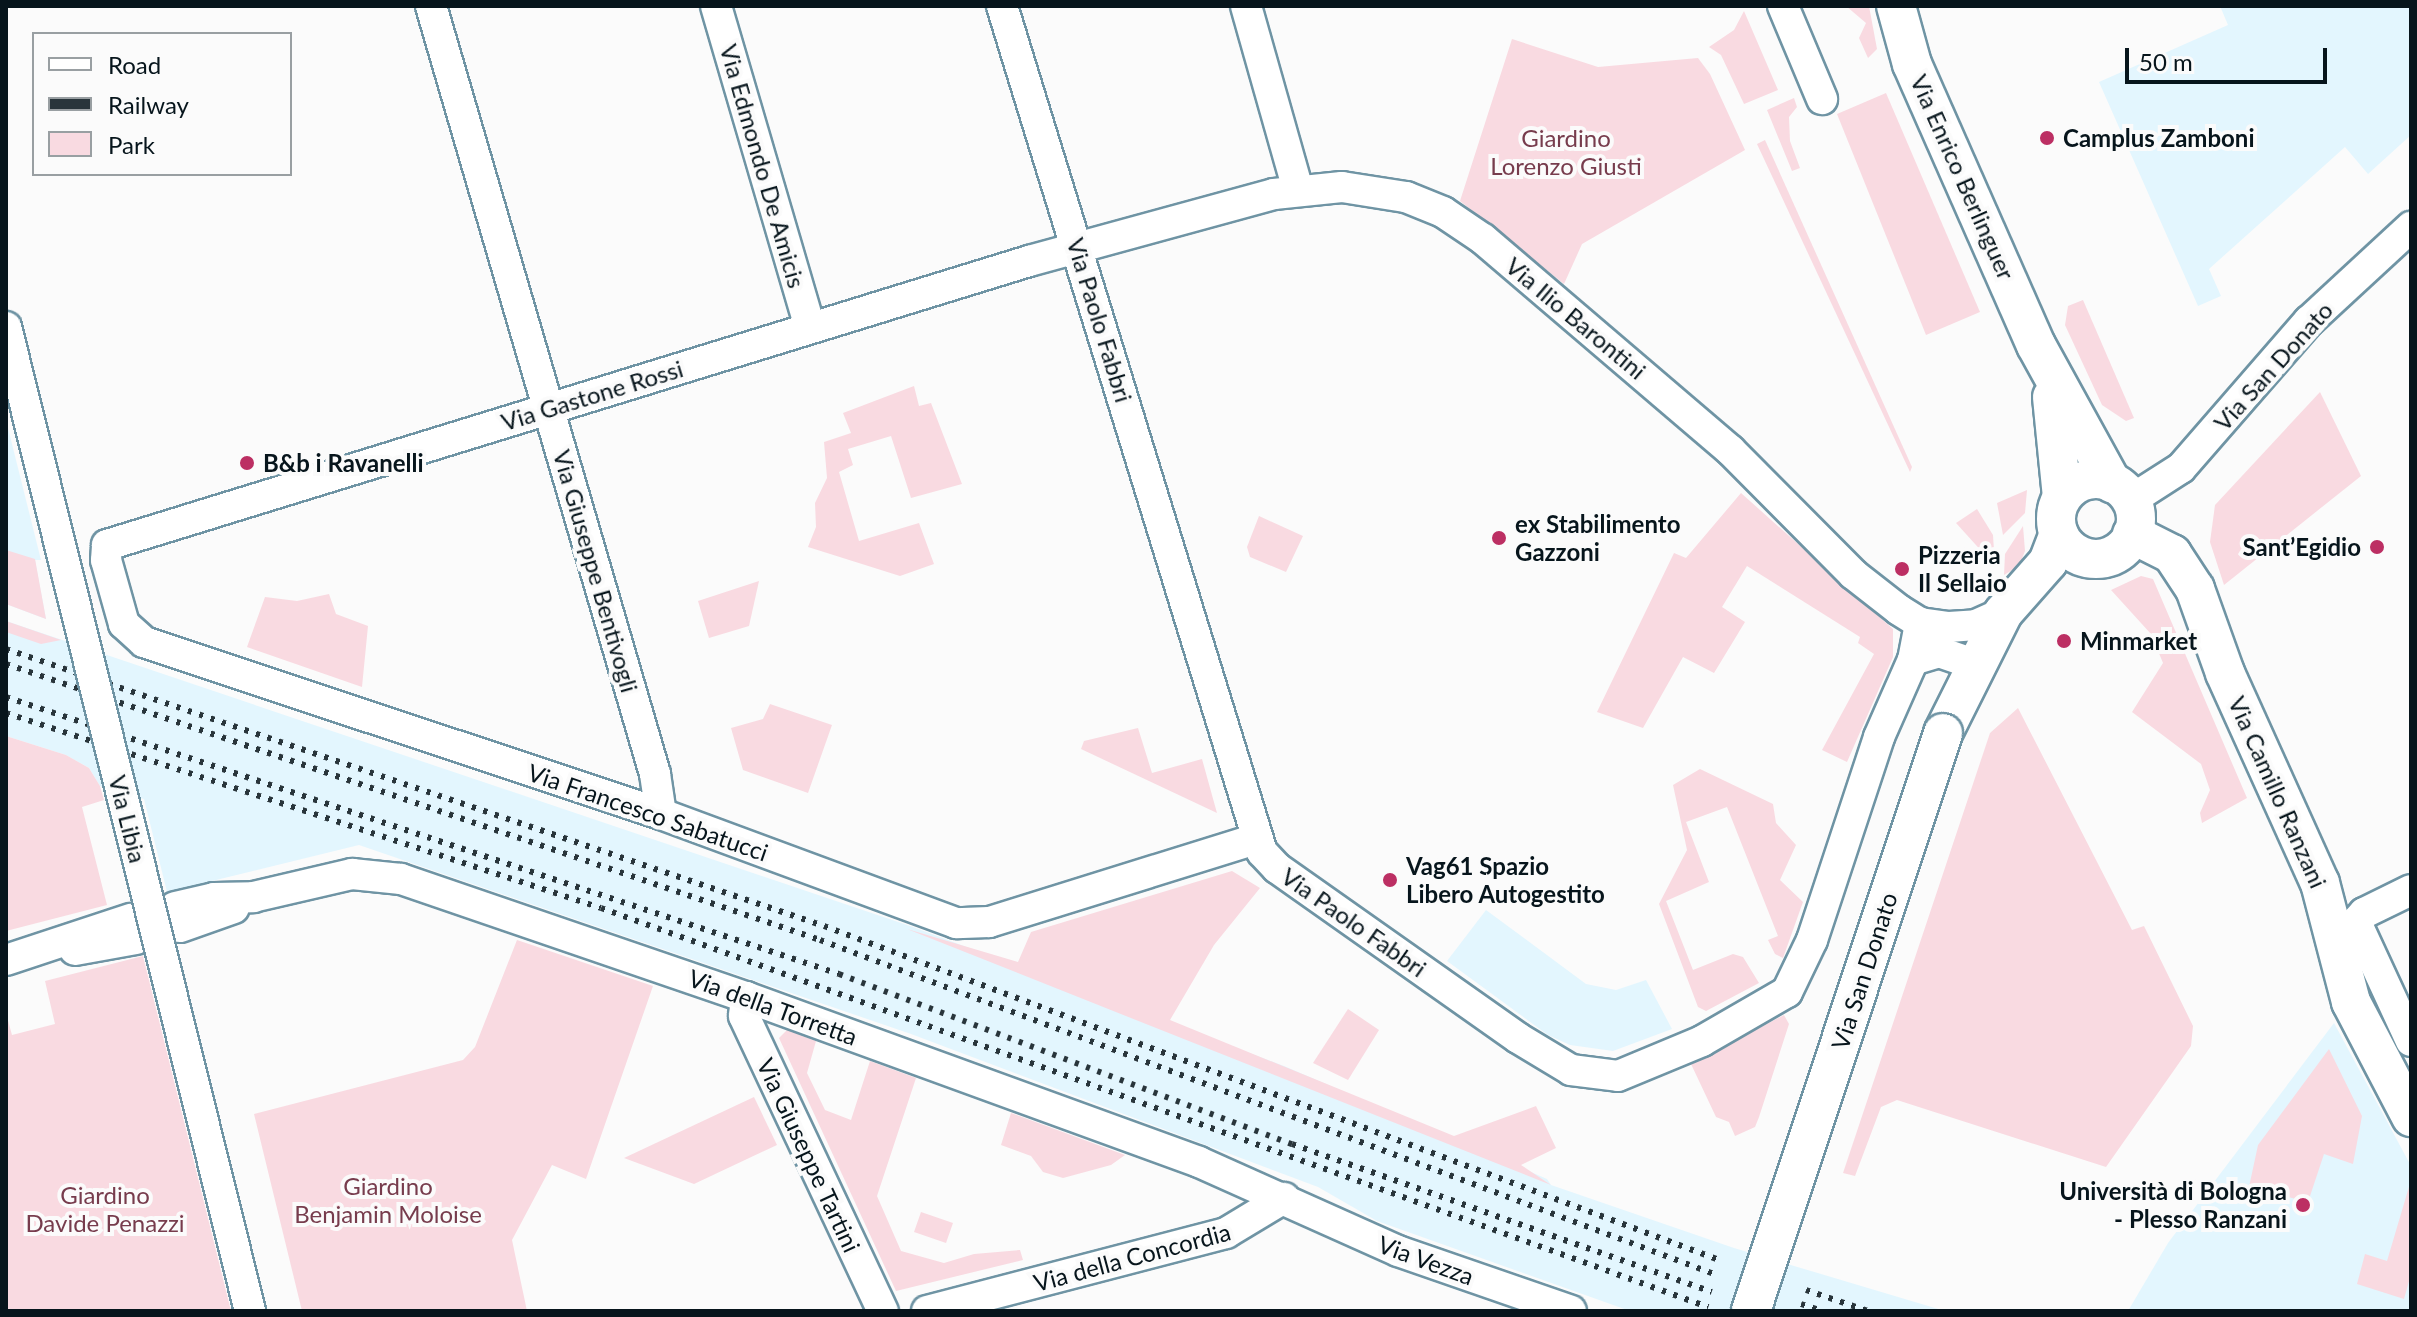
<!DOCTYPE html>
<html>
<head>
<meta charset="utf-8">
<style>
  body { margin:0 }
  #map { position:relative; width:2417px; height:1317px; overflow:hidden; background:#fbfbfb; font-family:Lato,sans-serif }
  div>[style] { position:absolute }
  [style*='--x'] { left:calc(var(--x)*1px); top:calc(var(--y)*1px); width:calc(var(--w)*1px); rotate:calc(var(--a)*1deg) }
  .built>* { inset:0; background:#e3f6fe }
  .green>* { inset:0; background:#f9dae1 }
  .roads { filter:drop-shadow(2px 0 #6f94a4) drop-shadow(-2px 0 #6f94a4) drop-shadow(0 2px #6f94a4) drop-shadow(0 -2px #6f94a4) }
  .minor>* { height:30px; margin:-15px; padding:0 15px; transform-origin:15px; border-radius:15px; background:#fff }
  .major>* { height:38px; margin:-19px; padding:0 19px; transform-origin:19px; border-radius:19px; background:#fff }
  .major>.ring { margin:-19px; padding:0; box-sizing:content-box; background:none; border:38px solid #fff; border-radius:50% }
  .rail>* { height:6px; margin-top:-3px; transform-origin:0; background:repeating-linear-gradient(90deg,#29353b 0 4px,transparent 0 12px) }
  .bridges { filter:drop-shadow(2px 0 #6f94a4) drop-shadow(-2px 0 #6f94a4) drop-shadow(0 2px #6f94a4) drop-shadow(0 -2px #6f94a4) }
  .minor-bridge>* { height:30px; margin:-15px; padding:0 15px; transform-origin:15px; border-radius:15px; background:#fff }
  .major-bridge>* { height:38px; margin:-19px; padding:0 19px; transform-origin:19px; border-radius:19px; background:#fff }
  .dots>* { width:22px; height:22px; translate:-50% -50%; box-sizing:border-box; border:4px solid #fbfbfb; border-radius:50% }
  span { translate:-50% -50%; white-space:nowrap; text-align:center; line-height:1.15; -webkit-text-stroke:8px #fbfbfb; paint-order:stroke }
  .park-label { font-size:24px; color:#773c4d }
  .poi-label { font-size:24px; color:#07151c; font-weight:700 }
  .left { translate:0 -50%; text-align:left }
  .right { translate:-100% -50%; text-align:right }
  .street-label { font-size:24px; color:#07151c }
  .frame { position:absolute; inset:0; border:8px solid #07151c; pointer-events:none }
  .legend { position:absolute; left:32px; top:32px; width:260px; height:144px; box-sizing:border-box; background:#fbfbfb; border:2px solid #999fa2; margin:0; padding:10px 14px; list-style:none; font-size:24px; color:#07151c }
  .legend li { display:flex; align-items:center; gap:16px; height:40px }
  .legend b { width:40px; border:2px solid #999fa2 }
  .scale { position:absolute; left:2125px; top:48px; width:202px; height:36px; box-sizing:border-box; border:4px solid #07151c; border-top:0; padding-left:10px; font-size:24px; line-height:28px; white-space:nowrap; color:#07151c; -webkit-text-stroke:6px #fbfbfb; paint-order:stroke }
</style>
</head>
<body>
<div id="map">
  <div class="built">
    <div style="clip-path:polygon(2220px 6px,2411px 6px,2411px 135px,2368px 174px,2345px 147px,2209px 269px,2221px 296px,2198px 306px,2099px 82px,2228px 25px)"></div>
    <div style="clip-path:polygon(6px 420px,41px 560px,35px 560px,46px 619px,6px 604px)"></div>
    <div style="clip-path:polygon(6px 621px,913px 927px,1284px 1066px,1547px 1179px,1551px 1185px,1734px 1248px,1945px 1311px,1630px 1311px,1377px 1221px,1318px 1187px,911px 1034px,359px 845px,167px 892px,144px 799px,100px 786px,89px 768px,66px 755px,6px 736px)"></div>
    <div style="clip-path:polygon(1486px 910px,1586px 984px,1616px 990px,1646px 980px,1672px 1029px,1613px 1051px,1570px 1045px,1548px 1035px,1447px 961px)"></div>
    <div style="clip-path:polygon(2334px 1023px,2411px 1166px,2411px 1311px,2128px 1311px,2168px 1243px)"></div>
  </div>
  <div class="green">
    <div style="clip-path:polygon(1846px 6px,1869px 6px,1877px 49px,1868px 58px,1859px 38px,1866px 23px)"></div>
    <div style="clip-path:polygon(1744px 11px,1778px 90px,1744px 104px,1721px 55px,1709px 47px,1734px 30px)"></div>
    <div style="clip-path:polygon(1512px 39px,1598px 67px,1698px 58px,1710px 74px,1745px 150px,1582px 244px,1564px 284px,1460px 201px)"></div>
    <div style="clip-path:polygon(1886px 93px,1980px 312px,1926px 335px,1837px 114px)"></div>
    <div style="clip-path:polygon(1794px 98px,1797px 107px,1789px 117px,1790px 141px,1800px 168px,1792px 171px,1767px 110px)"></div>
    <div style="clip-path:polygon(1765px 140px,1912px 467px,1910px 472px,1757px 144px)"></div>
    <div style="clip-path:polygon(2083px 300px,2134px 418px,2126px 421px,2102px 405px,2065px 325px,2068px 306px)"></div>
    <div style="clip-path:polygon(914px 386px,919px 406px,931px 403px,962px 484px,911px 498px,891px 436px,848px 449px,853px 465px,839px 472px,859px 541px,919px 523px,934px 564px,900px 576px,808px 547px,816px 527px,815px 503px,827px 478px,824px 442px,851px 433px,843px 413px)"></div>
    <div style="clip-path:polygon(2320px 392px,2361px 476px,2224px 585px,2210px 542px,2215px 505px)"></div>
    <div style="clip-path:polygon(2027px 490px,2025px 513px,2003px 535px,1997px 503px)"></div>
    <div style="clip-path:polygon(1741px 493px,1893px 629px,1893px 657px,1847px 762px,1822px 750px,1874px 654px,1858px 643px,1860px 637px,1747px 566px,1722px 607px,1745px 622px,1714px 673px,1683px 657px,1643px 728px,1597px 712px,1674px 553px,1686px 558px)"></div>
    <div style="clip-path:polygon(1977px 509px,1993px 535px,1995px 566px,1956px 523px)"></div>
    <div style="clip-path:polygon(1259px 516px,1303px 536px,1286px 572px,1250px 557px,1247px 547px)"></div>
    <div style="clip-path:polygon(2023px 526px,2025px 551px,2019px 566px,2004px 575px,2005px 554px)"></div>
    <div style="clip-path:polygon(6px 550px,35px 559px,46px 619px,6px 604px)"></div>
    <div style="clip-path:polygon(2141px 576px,2153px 579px,2247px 798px,2202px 823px,2200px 813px,2210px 790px,2201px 764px,2132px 712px,2163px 663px,2151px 634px,2111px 590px)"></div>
    <div style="clip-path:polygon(759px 581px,749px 626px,709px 638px,698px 601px)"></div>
    <div style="clip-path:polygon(329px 594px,336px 614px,368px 626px,362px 687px,247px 647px,265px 597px,297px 601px)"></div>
    <div style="clip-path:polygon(6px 621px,61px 640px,41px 644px,6px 632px)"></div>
    <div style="clip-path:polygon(770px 704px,832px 725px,808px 793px,743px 770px,731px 728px,763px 719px)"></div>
    <div style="clip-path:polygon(2018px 708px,2132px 930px,2144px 926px,2193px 1026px,2191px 1046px,2106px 1167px,1897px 1100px,1881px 1107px,1855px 1176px,1843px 1173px,1990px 733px)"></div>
    <div style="clip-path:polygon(1138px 728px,1152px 773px,1202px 759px,1217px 813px,1081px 749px,1084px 741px)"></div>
    <div style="clip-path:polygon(6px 736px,66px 755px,89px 768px,100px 786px,104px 800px,82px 807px,107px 905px,6px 931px)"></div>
    <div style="clip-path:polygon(1700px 769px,1773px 804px,1776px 823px,1796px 845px,1780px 880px,1803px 902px,1783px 958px,1775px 954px,1768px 940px,1778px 936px,1727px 807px,1686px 822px,1709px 882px,1666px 901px,1693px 970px,1733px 954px,1743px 957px,1759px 983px,1706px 1011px,1698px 1007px,1659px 904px,1687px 850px,1673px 785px)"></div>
    <div style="clip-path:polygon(1232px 871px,1260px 888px,1214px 945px,1170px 1020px,1454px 1136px,1536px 1106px,1556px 1148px,1521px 1165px,1551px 1185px,907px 929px,1018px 962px,1031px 932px)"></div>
    <div style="clip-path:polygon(517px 940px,653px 986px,586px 1179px,552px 1165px,512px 1240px,527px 1311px,302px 1311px,254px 1114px,463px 1060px,475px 1047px)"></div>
    <div style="clip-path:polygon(143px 956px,231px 1311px,6px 1311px,6px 1013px,12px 1035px,55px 1024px,45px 981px)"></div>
    <div style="clip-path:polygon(1348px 1009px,1379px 1030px,1348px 1080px,1313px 1063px)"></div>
    <div style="clip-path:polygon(1784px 1015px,1789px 1024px,1759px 1117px,1755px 1127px,1735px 1136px,1729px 1122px,1716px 1117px,1691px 1064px)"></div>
    <div style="clip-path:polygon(787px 1030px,816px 1041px,807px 1073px,825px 1110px,851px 1120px,870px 1061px,916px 1078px,877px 1196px,901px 1251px,944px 1263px,974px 1254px,1020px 1250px,1023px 1260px,896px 1291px,779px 1038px)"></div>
    <div style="clip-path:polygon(2329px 1049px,2362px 1116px,2353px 1164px,2324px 1154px,2308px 1202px,2249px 1187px,2258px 1145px)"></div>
    <div style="clip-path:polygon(754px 1097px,777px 1145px,694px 1184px,624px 1158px)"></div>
    <div style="clip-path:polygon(1011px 1113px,1125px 1155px,1111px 1165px,1063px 1178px,1043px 1172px,1031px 1156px,1001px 1145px)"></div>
    <div style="clip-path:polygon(2411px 1180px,2411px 1274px,2404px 1299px,2357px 1284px,2365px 1254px,2387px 1261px)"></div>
    <div style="clip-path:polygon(921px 1212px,953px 1223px,946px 1243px,914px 1232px)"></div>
  </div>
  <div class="roads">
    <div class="minor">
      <div style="--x:431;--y:6;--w:800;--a:73.74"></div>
      <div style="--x:655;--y:774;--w:40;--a:81.5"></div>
      <div style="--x:716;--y:6;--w:334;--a:73.7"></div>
      <div style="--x:1002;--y:6;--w:885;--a:72.92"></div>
      <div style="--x:1262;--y:852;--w:22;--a:47"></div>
      <div style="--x:1277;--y:868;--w:295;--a:35.2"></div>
      <div style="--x:1518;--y:1038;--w:62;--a:31.1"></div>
      <div style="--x:1571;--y:1070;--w:47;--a:7.3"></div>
      <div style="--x:1618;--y:1076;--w:91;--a:-22.6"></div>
      <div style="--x:1702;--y:1041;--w:98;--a:-30"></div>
      <div style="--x:1787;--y:992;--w:58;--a:-64.3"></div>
      <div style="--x:1812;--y:940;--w:214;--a:-71.7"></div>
      <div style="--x:1879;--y:737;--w:84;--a:-66.2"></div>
      <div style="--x:1913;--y:660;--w:38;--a:-79"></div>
      <div style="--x:1246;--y:6;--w:191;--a:74.2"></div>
      <div style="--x:1783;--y:6;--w:101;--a:67.2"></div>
      <div style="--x:2131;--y:500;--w:59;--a:-32.6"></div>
      <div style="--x:2181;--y:468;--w:195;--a:-49"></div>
      <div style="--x:2309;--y:321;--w:139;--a:-42.7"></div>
      <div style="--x:1913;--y:660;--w:27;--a:-17"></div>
      <div style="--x:1939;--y:652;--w:40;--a:18.9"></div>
      <div style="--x:1256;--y:839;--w:280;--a:162.7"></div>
      <div style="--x:989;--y:922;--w:33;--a:178"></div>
      <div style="--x:956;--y:923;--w:314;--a:-159.7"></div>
      <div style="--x:661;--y:814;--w:545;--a:-161.6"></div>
      <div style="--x:144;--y:642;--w:27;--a:-138"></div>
      <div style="--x:124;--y:624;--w:66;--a:-105.7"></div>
      <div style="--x:106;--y:560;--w:15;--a:-86"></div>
      <div style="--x:107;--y:545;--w:965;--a:-17.12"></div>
      <div style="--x:1029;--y:261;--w:254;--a:-15.3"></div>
      <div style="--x:1274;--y:194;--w:68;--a:-5.9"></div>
      <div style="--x:1342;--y:187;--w:65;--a:8.9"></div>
      <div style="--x:1406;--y:197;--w:40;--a:22"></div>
      <div style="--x:1443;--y:212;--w:48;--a:34"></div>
      <div style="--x:1483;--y:239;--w:325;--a:40.5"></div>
      <div style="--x:1730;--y:450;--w:175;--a:45.2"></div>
      <div style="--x:1853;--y:574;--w:58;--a:38"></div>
      <div style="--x:1899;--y:610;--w:25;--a:32"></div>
      <div style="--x:1920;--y:623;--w:29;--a:8"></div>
      <div style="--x:1949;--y:627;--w:27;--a:-4"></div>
      <div style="--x:1976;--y:625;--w:30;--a:-24"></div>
      <div style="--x:2411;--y:890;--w:52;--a:153.9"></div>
      <div style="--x:2364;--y:913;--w:12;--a:132"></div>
      <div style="--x:2356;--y:922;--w:131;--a:65.2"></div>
      <div style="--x:175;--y:907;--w:40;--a:-13"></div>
      <div style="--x:214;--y:898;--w:39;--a:-1"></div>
      <div style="--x:253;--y:897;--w:102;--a:-13.1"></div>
      <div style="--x:352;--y:874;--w:49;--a:5.8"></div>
      <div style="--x:401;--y:879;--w:365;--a:18.9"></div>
      <div style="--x:746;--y:997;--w:482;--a:20"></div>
      <div style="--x:1199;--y:1162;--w:218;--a:24.1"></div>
      <div style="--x:1398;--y:1251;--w:183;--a:19.1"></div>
      <div style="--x:180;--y:927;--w:57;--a:-19.4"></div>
      <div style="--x:75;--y:950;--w:62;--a:-10.2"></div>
      <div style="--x:6;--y:960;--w:131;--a:-18.3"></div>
      <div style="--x:746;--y:997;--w:19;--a:96"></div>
      <div style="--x:744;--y:1016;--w:326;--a:64.8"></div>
      <div style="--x:927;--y:1311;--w:309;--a:-14.6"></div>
      <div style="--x:1226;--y:1233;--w:68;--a:-31.1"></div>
    </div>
    <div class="major">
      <div style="--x:1896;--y:6;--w:60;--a:74.6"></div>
      <div style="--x:1912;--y:64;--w:307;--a:66.2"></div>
      <div style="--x:2036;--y:345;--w:158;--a:61.2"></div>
      <div style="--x:2052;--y:397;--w:100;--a:84.3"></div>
      <div class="ring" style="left:2056px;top:479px;width:42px;height:42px"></div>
      <div style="--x:2132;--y:534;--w:45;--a:26.6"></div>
      <div style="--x:2172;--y:554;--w:42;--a:56.7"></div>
      <div style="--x:2195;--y:589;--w:89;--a:70.3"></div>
      <div style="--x:2225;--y:673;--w:230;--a:65.7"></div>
      <div style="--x:2320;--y:883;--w:123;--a:75.4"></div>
      <div style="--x:2351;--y:1002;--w:130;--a:62.4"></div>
      <div style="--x:1943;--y:733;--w:134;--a:-63.4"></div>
      <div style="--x:2003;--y:613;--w:68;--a:-48.6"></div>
      <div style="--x:2048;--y:562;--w:30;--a:-69"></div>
    </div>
  </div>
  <div class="rail">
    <div style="--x:6;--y:649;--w:864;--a:18.71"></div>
    <div style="--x:824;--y:926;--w:958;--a:20.46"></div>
    <div style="--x:6;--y:664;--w:860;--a:18.73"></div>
    <div style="--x:820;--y:940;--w:958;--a:20.48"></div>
    <div style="--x:6;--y:697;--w:878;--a:18.39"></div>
    <div style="--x:839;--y:974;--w:484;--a:20.6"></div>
    <div style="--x:1292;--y:1144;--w:445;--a:19.4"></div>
    <div style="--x:6;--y:713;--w:626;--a:18.15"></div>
    <div style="--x:601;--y:908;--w:1177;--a:19.82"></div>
    <div style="--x:1806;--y:1290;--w:65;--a:18.7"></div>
    <div style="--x:1801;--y:1304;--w:22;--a:18"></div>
  </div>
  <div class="bridges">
    <div class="minor-bridge">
      <div style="--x:6;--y:327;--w:1014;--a:76.07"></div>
    </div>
    <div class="major-bridge">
      <div style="--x:1751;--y:1311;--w:609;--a:-71.62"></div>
    </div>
  </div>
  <div class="dots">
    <div style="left:2047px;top:138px;background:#bc2f63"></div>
    <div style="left:247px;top:463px;background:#bc2f63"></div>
    <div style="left:1499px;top:538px;background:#bc2f63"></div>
    <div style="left:2377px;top:547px;background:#bc2f63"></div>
    <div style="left:1902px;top:569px;background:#bc2f63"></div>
    <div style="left:2064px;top:641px;background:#bc2f63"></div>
    <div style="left:1390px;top:880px;background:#bc2f63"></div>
    <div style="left:2303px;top:1205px;background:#bc2f63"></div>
  </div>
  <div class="park-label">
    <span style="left:1566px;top:152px">Giardino<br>Lorenzo Giusti</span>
    <span style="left:388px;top:1200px">Giardino<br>Benjamin Moloise</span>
    <span style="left:105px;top:1209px">Giardino<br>Davide Penazzi</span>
  </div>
  <div class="poi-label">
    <span class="left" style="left:2063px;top:138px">Camplus Zamboni</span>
    <span class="left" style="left:263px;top:463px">B&amp;b i Ravanelli</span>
    <span class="left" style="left:1515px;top:538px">ex Stabilimento<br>Gazzoni</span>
    <span class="right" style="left:2361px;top:547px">Sant’Egidio</span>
    <span class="left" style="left:1918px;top:569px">Pizzeria<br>Il Sellaio</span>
    <span class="left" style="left:2080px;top:641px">Minmarket</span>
    <span class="left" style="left:1406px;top:880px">Vag61 Spazio<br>Libero Autogestito</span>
    <span class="right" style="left:2287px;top:1205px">Università di Bologna<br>- Plesso Ranzani</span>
  </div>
  <div class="street-label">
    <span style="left:763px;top:166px;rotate:74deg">Via Edmondo De Amicis</span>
    <span style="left:1963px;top:177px;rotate:66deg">Via Enrico Berlinguer</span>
    <span style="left:1576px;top:318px;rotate:40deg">Via Ilio Barontini</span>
    <span style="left:1100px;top:320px;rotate:73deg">Via Paolo Fabbri</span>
    <span style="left:2273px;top:366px;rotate:-48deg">Via San Donato</span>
    <span style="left:592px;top:395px;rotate:-17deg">Via Gastone Rossi</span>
    <span style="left:596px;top:571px;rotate:74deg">Via Giuseppe Bentivogli</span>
    <span style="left:2278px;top:792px;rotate:66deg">Via Camillo Ranzani</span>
    <span style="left:648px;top:812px;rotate:19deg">Via Francesco Sabatucci</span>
    <span style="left:128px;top:819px;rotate:76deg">Via Libia</span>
    <span style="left:1354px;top:922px;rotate:35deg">Via Paolo Fabbri</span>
    <span style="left:1864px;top:971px;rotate:-72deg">Via San Donato</span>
    <span style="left:773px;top:1007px;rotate:20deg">Via della Torretta</span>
    <span style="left:809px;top:1155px;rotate:65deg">Via Giuseppe Tartini</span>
    <span style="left:1132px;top:1257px;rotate:-15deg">Via della Concordia</span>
    <span style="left:1426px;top:1260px;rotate:20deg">Via Vezza</span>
  </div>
  <div class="frame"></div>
  <ul class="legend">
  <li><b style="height:10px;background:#fff"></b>Road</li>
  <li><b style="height:10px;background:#29353b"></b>Railway</li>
  <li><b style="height:22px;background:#f9dae1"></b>Park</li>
  </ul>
  <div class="scale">50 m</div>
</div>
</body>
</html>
